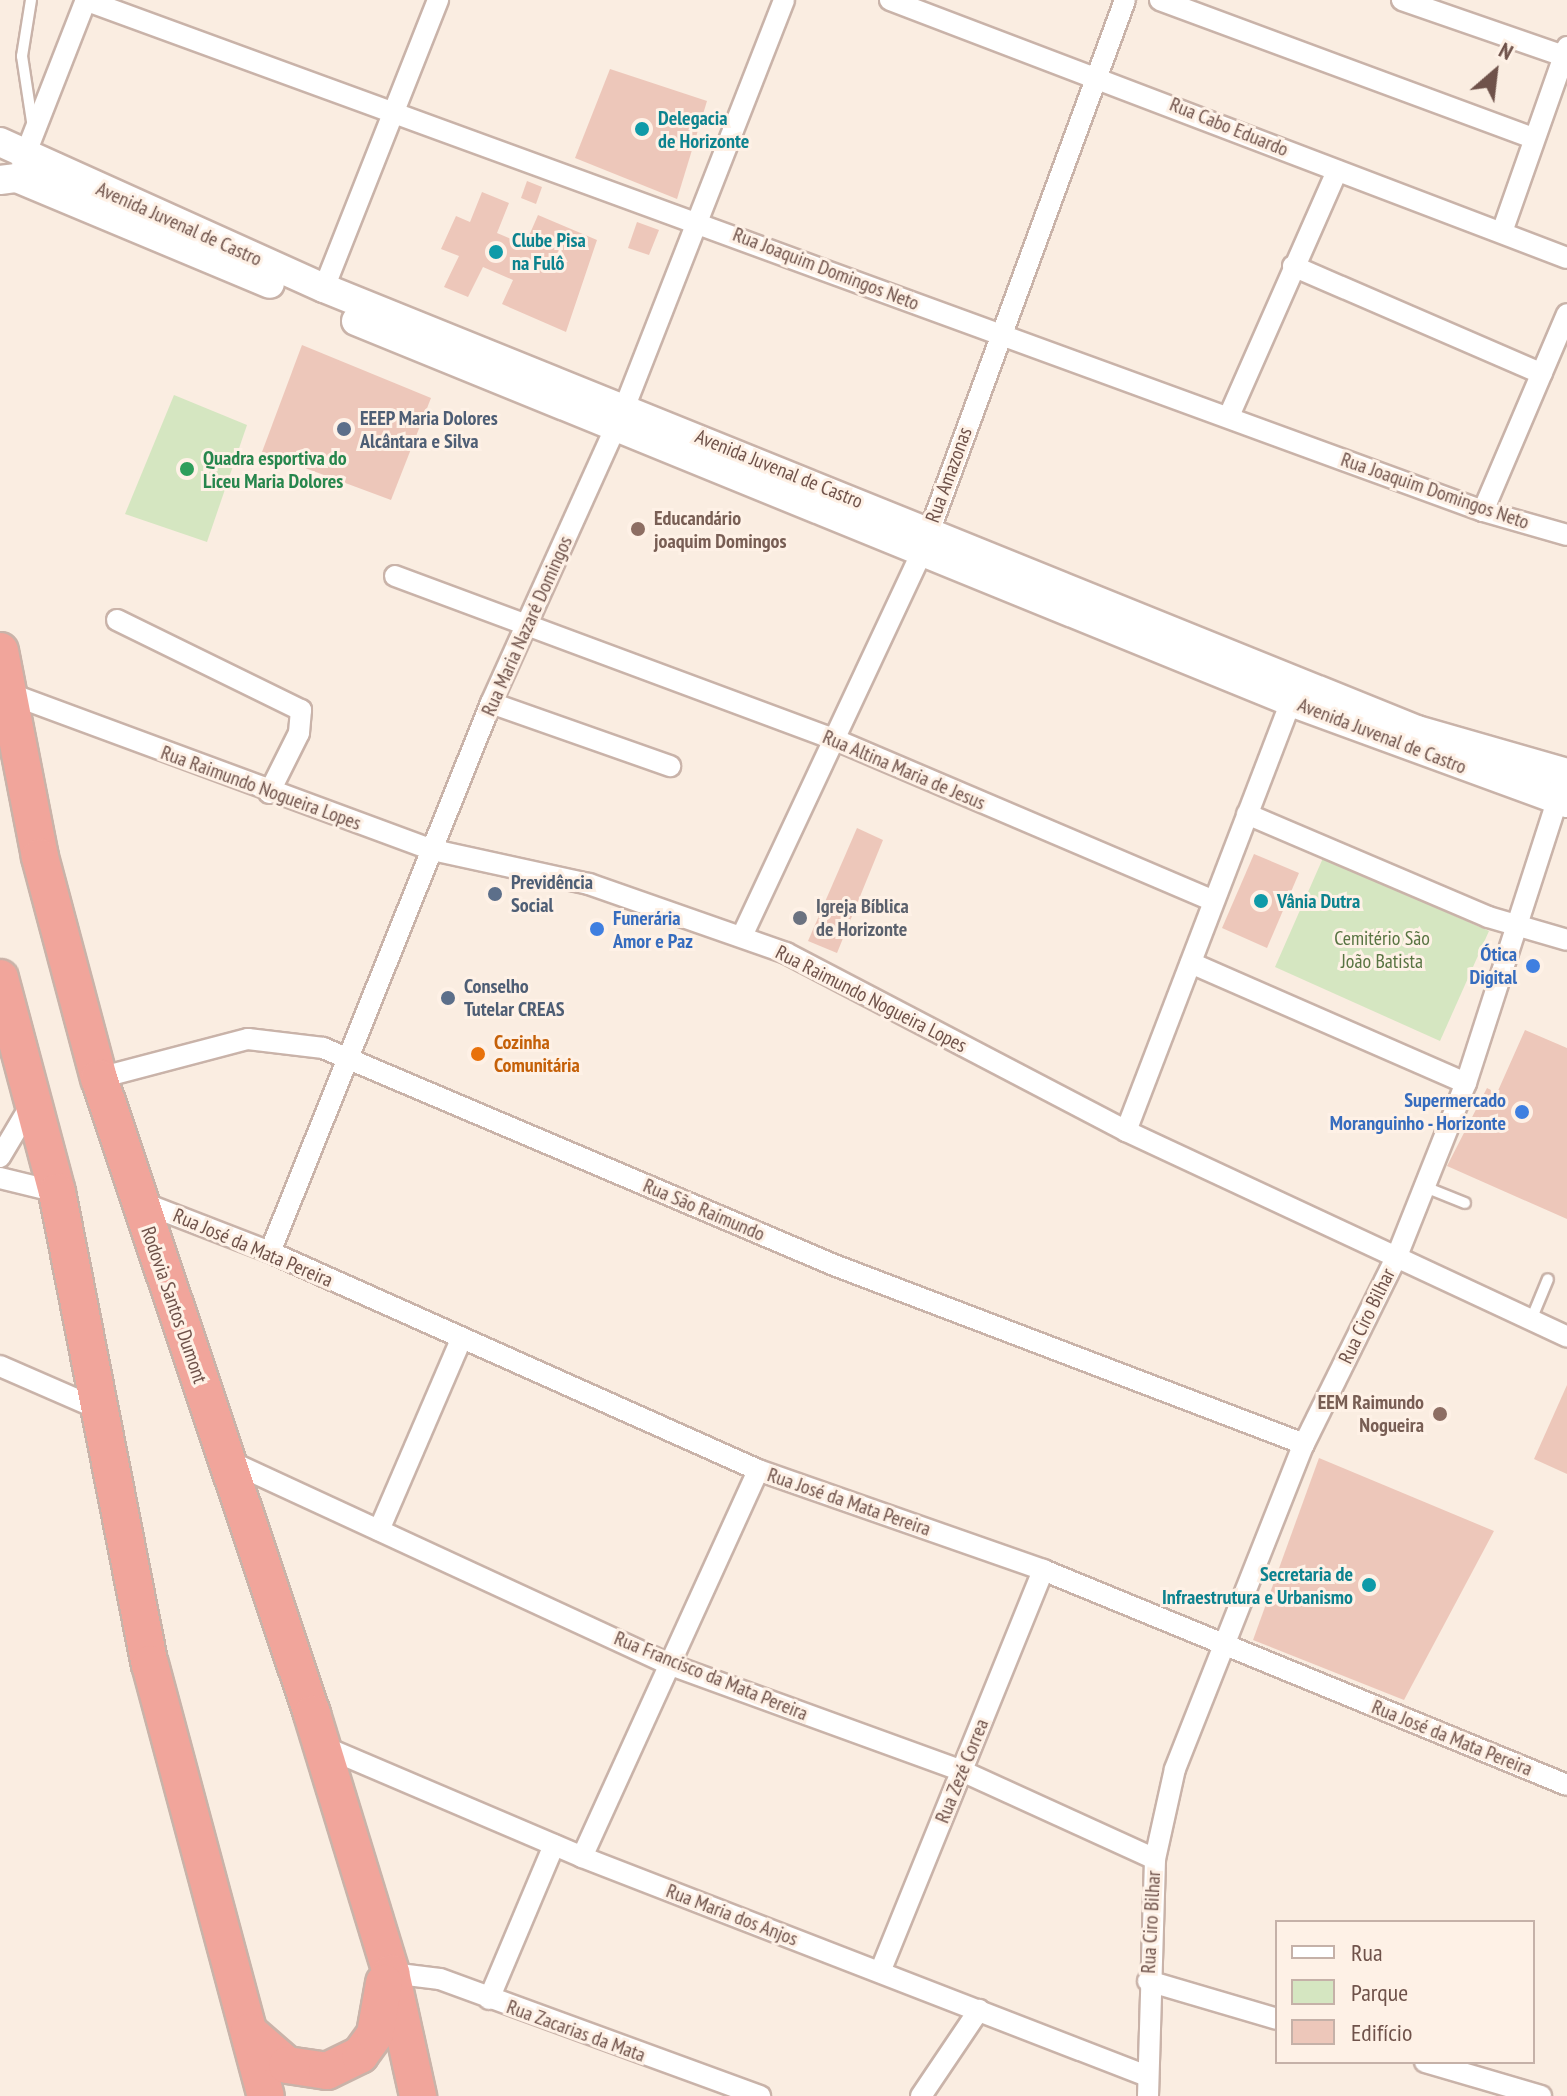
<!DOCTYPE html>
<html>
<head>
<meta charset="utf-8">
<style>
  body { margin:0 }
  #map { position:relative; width:1567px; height:2096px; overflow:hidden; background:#faede1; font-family:"PT Sans Narrow",sans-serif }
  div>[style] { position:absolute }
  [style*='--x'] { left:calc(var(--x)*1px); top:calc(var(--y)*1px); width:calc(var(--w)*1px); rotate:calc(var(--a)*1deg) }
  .green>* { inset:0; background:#d5e6c1 }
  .building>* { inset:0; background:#edc7ba }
  .roads { filter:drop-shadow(2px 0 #c9b3a9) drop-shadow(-2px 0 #c9b3a9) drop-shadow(0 2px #c9b3a9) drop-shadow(0 -2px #c9b3a9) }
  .lane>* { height:10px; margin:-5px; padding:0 5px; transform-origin:5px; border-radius:5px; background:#fff }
  .street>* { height:20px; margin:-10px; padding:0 10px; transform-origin:10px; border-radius:10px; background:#fff }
  .secondary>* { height:28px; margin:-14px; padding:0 14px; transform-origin:14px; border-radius:14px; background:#fff }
  .highway>* { height:36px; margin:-18px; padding:0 18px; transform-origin:18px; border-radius:18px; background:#f1a59b }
  .dots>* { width:22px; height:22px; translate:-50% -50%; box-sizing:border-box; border:4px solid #fef1e6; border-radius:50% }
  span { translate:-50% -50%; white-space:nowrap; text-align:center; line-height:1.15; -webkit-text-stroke:6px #fef1e6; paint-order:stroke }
  .culture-label { font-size:20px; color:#0d838f; font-weight:700 }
  .left { translate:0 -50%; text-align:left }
  .right { translate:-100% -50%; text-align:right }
  .street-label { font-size:20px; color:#6f524a }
  .service-label { font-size:20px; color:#4e5e75; font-weight:700 }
  .leisure-label { font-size:20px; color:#27864d; font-weight:700 }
  .education-label { font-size:20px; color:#785e54; font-weight:700 }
  .worship-label { font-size:20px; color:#5b616d; font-weight:700 }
  .shop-label { font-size:20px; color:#366cbe; font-weight:700 }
  .park-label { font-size:20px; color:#587442 }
  .food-label { font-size:20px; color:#c56008; font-weight:700 }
  .legend { position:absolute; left:1275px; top:1920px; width:260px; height:144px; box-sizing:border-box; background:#fef1e6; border:2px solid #c5b1a8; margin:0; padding:10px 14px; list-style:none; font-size:24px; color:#6f524a }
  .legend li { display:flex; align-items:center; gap:16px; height:40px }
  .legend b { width:40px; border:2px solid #c5b1a8 }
  .north { position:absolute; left:1455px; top:32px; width:80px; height:80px; -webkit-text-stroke:6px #fef1e6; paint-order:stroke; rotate:28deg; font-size:22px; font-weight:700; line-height:32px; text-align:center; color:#6f524a }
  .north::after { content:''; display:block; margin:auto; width:28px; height:36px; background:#6f524a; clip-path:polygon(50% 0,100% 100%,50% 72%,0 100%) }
</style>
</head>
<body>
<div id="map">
  <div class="green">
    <div style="clip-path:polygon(174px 395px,247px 425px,207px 542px,125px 514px)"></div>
    <div style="clip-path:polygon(1323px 858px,1489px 931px,1440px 1041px,1275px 967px)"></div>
  </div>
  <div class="building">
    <div style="clip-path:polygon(610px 69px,707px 101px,677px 199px,575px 158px)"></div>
    <div style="clip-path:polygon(527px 181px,542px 187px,536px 204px,521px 198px)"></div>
    <div style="clip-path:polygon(482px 192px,509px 203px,497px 233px,525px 245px,538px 215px,597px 240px,566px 332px,502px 304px,513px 280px,483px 267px,468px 297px,444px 287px,459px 256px,441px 249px,456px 216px,470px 222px)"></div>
    <div style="clip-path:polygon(637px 222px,659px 230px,649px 255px,628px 248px)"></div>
    <div style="clip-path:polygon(302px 345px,431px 398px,391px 500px,262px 452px)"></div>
    <div style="clip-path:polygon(857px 828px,883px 840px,837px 953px,808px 941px)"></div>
    <div style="clip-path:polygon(1254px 854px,1299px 873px,1267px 948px,1222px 928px)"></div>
    <div style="clip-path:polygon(1525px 1030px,1567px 1048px,1567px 1219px,1447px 1166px,1487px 1088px,1497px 1093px)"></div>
    <div style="clip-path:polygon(1567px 1385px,1567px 1474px,1534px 1459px)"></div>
    <div style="clip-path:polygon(1319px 1458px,1494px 1531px,1404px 1700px,1253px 1640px)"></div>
  </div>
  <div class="roads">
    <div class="lane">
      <div style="--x:31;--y:0;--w:57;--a:99.1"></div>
      <div style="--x:22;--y:56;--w:73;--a:81.3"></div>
      <div style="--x:1425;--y:1187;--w:43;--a:21.8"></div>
      <div style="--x:1531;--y:1320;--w:44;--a:-67.5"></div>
    </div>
    <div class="street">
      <div style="--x:85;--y:0;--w:1488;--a:20.08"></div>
      <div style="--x:1483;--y:511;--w:87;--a:15.9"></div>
      <div style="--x:890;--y:0;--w:724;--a:20.86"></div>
      <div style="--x:1160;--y:0;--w:398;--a:20.3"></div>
      <div style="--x:1402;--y:0;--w:175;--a:19.1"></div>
      <div style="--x:22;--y:163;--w:175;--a:-68.6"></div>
      <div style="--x:1502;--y:232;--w:196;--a:-70.6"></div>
      <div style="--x:1293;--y:266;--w:271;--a:23.4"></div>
      <div style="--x:324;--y:288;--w:310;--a:-68.4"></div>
      <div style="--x:1229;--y:416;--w:268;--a:-66.2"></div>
      <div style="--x:1483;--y:511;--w:214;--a:-66.9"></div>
      <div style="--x:395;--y:576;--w:468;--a:20.4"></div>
      <div style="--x:834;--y:739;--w:408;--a:23.1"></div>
      <div style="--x:117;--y:620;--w:205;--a:26.1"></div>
      <div style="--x:301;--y:710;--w:23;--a:95"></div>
      <div style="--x:299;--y:733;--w:67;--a:116.6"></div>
      <div style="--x:8;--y:693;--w:453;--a:20.3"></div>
      <div style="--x:433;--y:850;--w:160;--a:12.3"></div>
      <div style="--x:589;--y:884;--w:209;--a:19.3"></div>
      <div style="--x:786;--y:953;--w:384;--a:27.6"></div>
      <div style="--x:1126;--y:1131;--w:487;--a:25"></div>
      <div style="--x:491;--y:703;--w:190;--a:19.4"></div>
      <div style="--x:1247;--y:814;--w:262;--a:23.1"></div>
      <div style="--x:1488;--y:917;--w:82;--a:16.2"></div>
      <div style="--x:742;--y:936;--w:422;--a:-64.9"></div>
      <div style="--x:921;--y:554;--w:590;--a:-69.78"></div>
      <div style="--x:1191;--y:963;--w:300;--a:23.6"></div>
      <div style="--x:99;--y:1078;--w:154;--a:-14.7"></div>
      <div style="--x:248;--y:1039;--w:76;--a:6.8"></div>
      <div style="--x:323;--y:1048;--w:555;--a:23.01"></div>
      <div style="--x:834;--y:1265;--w:503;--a:20.85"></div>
      <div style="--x:1126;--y:1131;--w:460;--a:-69"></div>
      <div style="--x:0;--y:1157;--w:63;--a:-59.3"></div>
      <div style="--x:0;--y:1178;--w:59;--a:13.8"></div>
      <div style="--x:138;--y:1201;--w:142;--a:21.1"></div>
      <div style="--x:270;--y:1252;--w:534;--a:24.07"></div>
      <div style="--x:758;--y:1470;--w:302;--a:19.3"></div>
      <div style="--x:1043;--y:1570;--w:566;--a:22.31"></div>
      <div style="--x:270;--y:1252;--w:592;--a:-68.07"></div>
      <div style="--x:491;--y:703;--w:326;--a:-65.7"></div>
      <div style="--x:625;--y:406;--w:436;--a:-68.6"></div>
      <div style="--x:0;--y:1366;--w:108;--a:23.5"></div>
      <div style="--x:229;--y:1461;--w:487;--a:24.8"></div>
      <div style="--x:671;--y:1665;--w:310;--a:20"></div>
      <div style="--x:962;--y:1771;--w:212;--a:24.5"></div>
      <div style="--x:379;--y:1530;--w:207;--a:-66.7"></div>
      <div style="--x:320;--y:1745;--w:285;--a:23.1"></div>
      <div style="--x:582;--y:1857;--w:606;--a:21.19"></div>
      <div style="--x:582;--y:1857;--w:425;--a:-65.5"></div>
      <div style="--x:880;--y:1972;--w:434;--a:-67.9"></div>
      <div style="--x:391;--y:1973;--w:49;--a:7"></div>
      <div style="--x:440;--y:1979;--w:341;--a:20.1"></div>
      <div style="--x:1148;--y:1981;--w:134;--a:16.4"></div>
      <div style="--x:489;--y:1999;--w:167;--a:-67.1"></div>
      <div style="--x:1425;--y:2062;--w:121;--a:16.3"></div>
      <div style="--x:921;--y:2096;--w:104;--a:-56"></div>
      <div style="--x:1148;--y:2096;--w:237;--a:-88.3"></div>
      <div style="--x:1155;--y:1859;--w:92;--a:-77.5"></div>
      <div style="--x:1175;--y:1769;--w:350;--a:-68.4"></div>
      <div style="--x:1304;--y:1444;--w:210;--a:-63.7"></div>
      <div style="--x:1397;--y:1256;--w:186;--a:-68.3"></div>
      <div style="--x:1466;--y:1083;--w:309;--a:-72.1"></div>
    </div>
    <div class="secondary">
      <div style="--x:0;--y:142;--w:355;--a:24.3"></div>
      <div style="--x:324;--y:288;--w:1179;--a:22.02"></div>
      <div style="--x:1417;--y:730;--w:156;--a:16"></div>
      <div style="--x:0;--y:180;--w:17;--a:-7"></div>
      <div style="--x:17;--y:178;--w:274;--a:22.7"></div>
      <div style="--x:356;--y:321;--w:1010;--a:22.17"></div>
      <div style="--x:1291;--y:702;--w:294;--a:20.1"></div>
    </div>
    <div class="highway">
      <div style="--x:0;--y:651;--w:210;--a:79"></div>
      <div style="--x:40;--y:857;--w:229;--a:75.1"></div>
      <div style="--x:99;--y:1078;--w:671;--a:71.48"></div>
      <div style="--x:312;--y:1714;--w:271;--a:73"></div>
      <div style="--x:391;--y:1973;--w:126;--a:77.6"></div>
      <div style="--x:0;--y:978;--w:221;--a:75.1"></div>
      <div style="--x:57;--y:1192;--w:481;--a:78.9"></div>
      <div style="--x:150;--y:1664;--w:447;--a:75"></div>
      <div style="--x:249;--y:2032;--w:50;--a:41"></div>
      <div style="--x:287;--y:2065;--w:40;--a:8.5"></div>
      <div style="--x:327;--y:2071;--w:37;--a:-26"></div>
      <div style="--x:360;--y:2055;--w:26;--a:-54"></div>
      <div style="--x:375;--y:2034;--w:52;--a:-80"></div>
    </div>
  </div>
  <div class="dots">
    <div style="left:642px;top:129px;background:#0f9aa8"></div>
    <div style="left:496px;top:252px;background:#0f9aa8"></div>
    <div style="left:344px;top:429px;background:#5c6f8a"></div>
    <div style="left:187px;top:469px;background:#2e9e5b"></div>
    <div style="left:638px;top:529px;background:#8d6e63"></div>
    <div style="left:495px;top:894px;background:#5c6f8a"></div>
    <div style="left:1261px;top:901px;background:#0f9aa8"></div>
    <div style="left:800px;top:918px;background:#6b7280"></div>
    <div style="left:597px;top:929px;background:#3f7fe0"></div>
    <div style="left:1533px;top:966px;background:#3f7fe0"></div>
    <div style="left:448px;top:998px;background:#5c6f8a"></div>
    <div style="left:478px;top:1054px;background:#e8710a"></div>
    <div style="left:1522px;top:1112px;background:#3f7fe0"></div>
    <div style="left:1440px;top:1414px;background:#8d6e63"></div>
    <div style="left:1369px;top:1585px;background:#0f9aa8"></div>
  </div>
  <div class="culture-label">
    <span class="left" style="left:658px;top:130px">Delegacia<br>de Horizonte</span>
    <span class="left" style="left:512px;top:252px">Clube Pisa<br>na Fulô</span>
    <span class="left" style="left:1277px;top:901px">Vânia Dutra</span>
    <span class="right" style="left:1353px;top:1586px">Secretaria de<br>Infraestrutura e Urbanismo</span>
  </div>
  <div class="street-label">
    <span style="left:1229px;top:127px;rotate:22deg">Rua Cabo Eduardo</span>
    <span style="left:179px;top:224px;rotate:24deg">Avenida Juvenal de Castro</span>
    <span style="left:826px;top:269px;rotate:21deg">Rua Joaquim Domingos Neto</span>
    <span style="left:779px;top:469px;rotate:22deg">Avenida Juvenal de Castro</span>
    <span style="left:949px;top:475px;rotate:-70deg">Rua Amazonas</span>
    <span style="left:1435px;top:491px;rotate:19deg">Rua Joaquim Domingos Neto</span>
    <span style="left:527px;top:626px;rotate:-66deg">Rua Maria Nazaré Domingos</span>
    <span style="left:1382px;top:736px;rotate:21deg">Avenida Juvenal de Castro</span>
    <span style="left:904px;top:770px;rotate:23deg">Rua Altina Maria de Jesus</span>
    <span style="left:261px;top:788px;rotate:20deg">Rua Raimundo Nogueira Lopes</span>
    <span style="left:871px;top:999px;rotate:27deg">Rua Raimundo Nogueira Lopes</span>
    <span style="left:704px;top:1210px;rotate:23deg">Rua São Raimundo</span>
    <span style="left:253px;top:1248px;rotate:23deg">Rua José da Mata Pereira</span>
    <span style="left:174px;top:1305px;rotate:71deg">Rodovia Santos Dumont</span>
    <span style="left:1367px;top:1316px;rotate:-64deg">Rua Ciro Bilhar</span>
    <span style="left:849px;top:1502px;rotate:19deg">Rua José da Mata Pereira</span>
    <span style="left:711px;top:1676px;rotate:22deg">Rua Francisco da Mata Pereira</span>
    <span style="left:1452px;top:1738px;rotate:22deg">Rua José da Mata Pereira</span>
    <span style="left:962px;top:1771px;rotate:-68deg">Rua Zezé Correa</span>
    <span style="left:732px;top:1915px;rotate:21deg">Rua Maria dos Anjos</span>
    <span style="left:1151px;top:1922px;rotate:-87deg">Rua Ciro Bilhar</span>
    <span style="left:576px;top:2031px;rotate:20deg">Rua Zacarias da Mata</span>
  </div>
  <div class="service-label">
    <span class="left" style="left:360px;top:430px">EEEP Maria Dolores<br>Alcântara e Silva</span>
    <span class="left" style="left:511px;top:894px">Previdência<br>Social</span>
    <span class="left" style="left:464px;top:998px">Conselho<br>Tutelar CREAS</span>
  </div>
  <div class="leisure-label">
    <span class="left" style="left:203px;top:470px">Quadra esportiva do<br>Liceu Maria Dolores</span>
  </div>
  <div class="education-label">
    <span class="left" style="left:654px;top:530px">Educandário<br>joaquim Domingos</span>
    <span class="right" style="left:1424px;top:1414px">EEM Raimundo<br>Nogueira</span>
  </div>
  <div class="worship-label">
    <span class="left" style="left:816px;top:918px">Igreja Bíblica<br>de Horizonte</span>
  </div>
  <div class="shop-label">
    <span class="left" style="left:613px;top:930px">Funerária<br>Amor e Paz</span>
    <span class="right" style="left:1517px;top:966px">Ótica<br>Digital</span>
    <span class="right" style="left:1506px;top:1112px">Supermercado<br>Moranguinho - Horizonte</span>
  </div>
  <div class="park-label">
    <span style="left:1382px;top:950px">Cemitério São<br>João Batista</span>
  </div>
  <div class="food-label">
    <span class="left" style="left:494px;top:1054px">Cozinha<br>Comunitária</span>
  </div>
  <ul class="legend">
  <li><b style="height:10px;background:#fff"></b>Rua</li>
  <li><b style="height:22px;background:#d5e6c1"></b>Parque</li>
  <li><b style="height:22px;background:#edc7ba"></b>Edifício</li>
  </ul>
  <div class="north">N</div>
</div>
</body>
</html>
